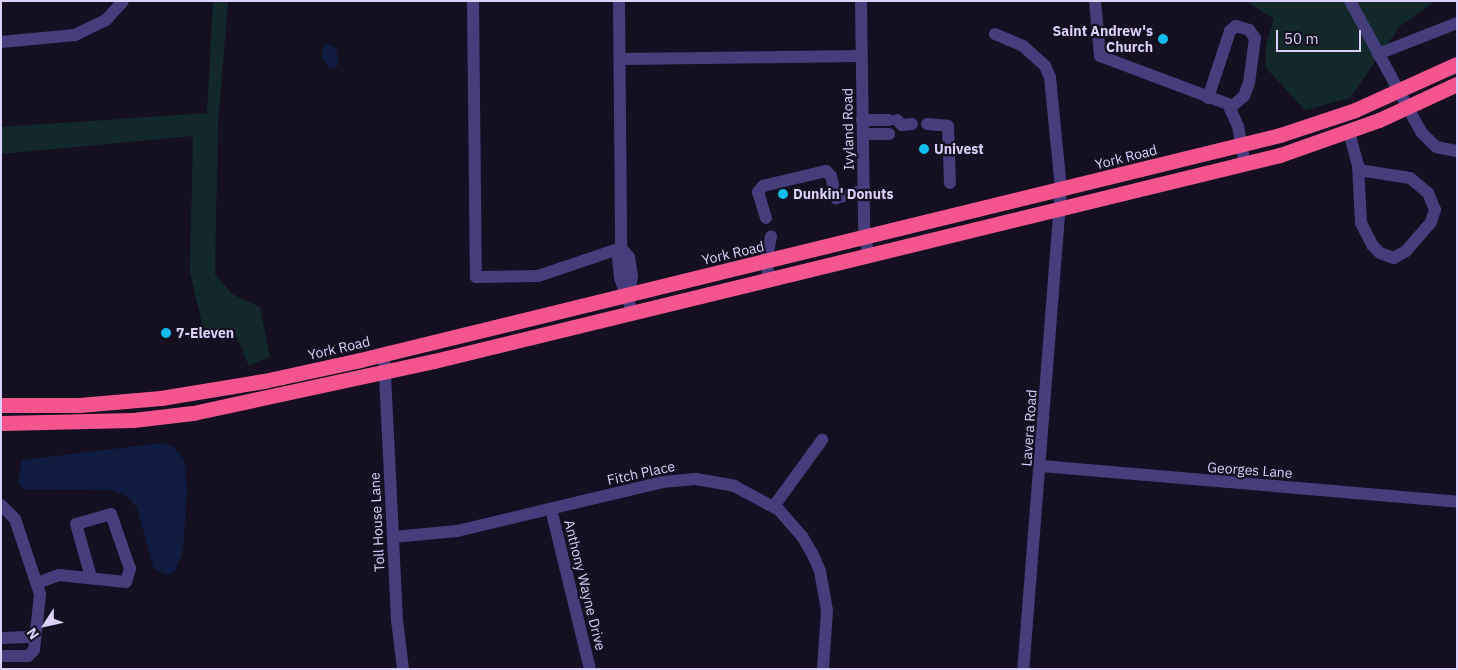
<!DOCTYPE html>
<html>
<head>
<meta charset="utf-8">
<style>
  body { margin:0 }
  #map { position:relative; width:1458px; height:670px; overflow:hidden; background:#140f21; font-family:"IBM Plex Sans",sans-serif }
  div>[style] { position:absolute }
  [style*='--x'] { left:calc(var(--x)*1px); top:calc(var(--y)*1px); width:calc(var(--w)*1px); rotate:calc(var(--a)*1deg) }
  .green>* { inset:0; background:#12282a }
  .water>* { inset:0; background:#0f1c40 }
  .minor>* { height:12px; margin:-6px; padding:0 6px; transform-origin:6px; border-radius:6px; background:#463d7d }
  .highway>* { height:15px; margin:-7.5px; padding:0 7.5px; transform-origin:7.5px; border-radius:7.5px; background:#f4558f }
  .dots>* { width:14px; height:14px; translate:-50% -50%; box-sizing:border-box; border:2px solid #140f21; border-radius:50% }
  span { translate:-50% -50%; white-space:nowrap; text-align:center; line-height:1.15; -webkit-text-stroke:4.5px #140f21; paint-order:stroke }
  .poi-label { font-size:14px; color:#dbd1fc; font-weight:700 }
  .right { translate:-100% -50%; text-align:right }
  .left { translate:0 -50%; text-align:left }
  .street-label { font-size:14px; color:#dbd1fc }
  .frame { position:absolute; inset:0; border:2px solid #dbd1fc; pointer-events:none }
  .north { position:absolute; left:20px; top:600px; width:50px; height:50px; -webkit-text-stroke:4px #140f21; paint-order:stroke; rotate:235deg; font-size:14px; font-weight:700; line-height:20px; text-align:center; color:#dbd1fc }
  .north::after { content:''; display:block; margin:auto; width:18px; height:22px; background:#dbd1fc; clip-path:polygon(50% 0,100% 100%,50% 72%,0 100%) }
  .scale { position:absolute; left:1276px; top:30px; width:85px; height:22px; box-sizing:border-box; border:2px solid #dbd1fc; border-top:0; padding-left:6px; font-size:15px; line-height:18px; white-space:nowrap; color:#dbd1fc; -webkit-text-stroke:4px #140f21; paint-order:stroke }
</style>
</head>
<body>
<div id="map">
  <div class="green">
    <div style="clip-path:polygon(213px 1px,228px 1px,218px 123px,215px 274px,232px 294px,260px 307px,270px 357px,249px 366px,236px 336px,206px 340px,190px 272px,193px 136px,1px 154px,1px 127px,207px 113px)"></div>
    <div style="clip-path:polygon(1246px 1px,1436px 1px,1400px 26px,1350px 98px,1305px 110px,1265px 67px,1266px 45px,1274px 19px)"></div>
  </div>
  <div class="water">
    <div style="clip-path:polygon(328px 44px,336px 48px,339px 64px,335px 68px,329px 67px,322px 58px,323px 46px)"></div>
    <div style="clip-path:polygon(162px 443px,175px 448px,184px 460px,187px 488px,183px 551px,175px 571px,167px 575px,154px 569px,137px 508px,128px 497px,113px 490px,24px 489px,18px 483px,22px 460px)"></div>
  </div>
  <div class="minor">
    <div style="--x:473;--y:1;--w:276;--a:89.4"></div>
    <div style="--x:476;--y:277;--w:62;--a:-0.9"></div>
    <div style="--x:538;--y:276;--w:88;--a:-18.6"></div>
    <div style="--x:619;--y:1;--w:247;--a:89.5"></div>
    <div style="--x:621;--y:248;--w:10;--a:107"></div>
    <div style="--x:618;--y:258;--w:20;--a:84"></div>
    <div style="--x:620;--y:278;--w:37;--a:70"></div>
    <div style="--x:861;--y:1;--w:225;--a:89.2"></div>
    <div style="--x:864;--y:226;--w:30;--a:82"></div>
    <div style="--x:1095;--y:1;--w:55;--a:84.8"></div>
    <div style="--x:1100;--y:56;--w:137;--a:20.6"></div>
    <div style="--x:1228;--y:104;--w:24;--a:66"></div>
    <div style="--x:1238;--y:126;--w:39;--a:80"></div>
    <div style="--x:1350;--y:1;--w:149;--a:61.5"></div>
    <div style="--x:1421;--y:132;--w:21;--a:45"></div>
    <div style="--x:1436;--y:147;--w:21;--a:11"></div>
    <div style="--x:995;--y:34;--w:30;--a:23"></div>
    <div style="--x:1023;--y:46;--w:30;--a:42"></div>
    <div style="--x:1045;--y:66;--w:12;--a:66"></div>
    <div style="--x:1050;--y:77;--w:114;--a:84.4"></div>
    <div style="--x:1061;--y:190;--w:481;--a:94.5"></div>
    <div style="--x:1;--y:42;--w:74;--a:-5.4"></div>
    <div style="--x:75;--y:35;--w:34;--a:-26"></div>
    <div style="--x:106;--y:20;--w:25;--a:-48"></div>
    <div style="--x:1378;--y:54;--w:85;--a:-21.4"></div>
    <div style="--x:620;--y:59;--w:241;--a:-0.7"></div>
    <div style="--x:1208;--y:98;--w:71;--a:-71.8"></div>
    <div style="--x:1230;--y:31;--w:8;--a:-40"></div>
    <div style="--x:1236;--y:26;--w:14;--a:17"></div>
    <div style="--x:1249;--y:30;--w:10;--a:53"></div>
    <div style="--x:1255;--y:38;--w:45;--a:97.6"></div>
    <div style="--x:1249;--y:83;--w:14;--a:111"></div>
    <div style="--x:1244;--y:96;--w:18;--a:139"></div>
    <div style="--x:862;--y:120;--w:27;--a:0"></div>
    <div style="--x:897;--y:120;--w:7;--a:45"></div>
    <div style="--x:902;--y:125;--w:10;--a:-6"></div>
    <div style="--x:927;--y:124;--w:21;--a:5"></div>
    <div style="--x:948;--y:126;--w:57;--a:88"></div>
    <div style="--x:1349;--y:132;--w:34;--a:75"></div>
    <div style="--x:1358;--y:165;--w:58;--a:87"></div>
    <div style="--x:1361;--y:223;--w:25;--a:63"></div>
    <div style="--x:1372;--y:245;--w:11;--a:45"></div>
    <div style="--x:1380;--y:253;--w:15;--a:20"></div>
    <div style="--x:1394;--y:258;--w:14;--a:-30"></div>
    <div style="--x:1406;--y:251;--w:38;--a:-49"></div>
    <div style="--x:1431;--y:222;--w:13;--a:-72"></div>
    <div style="--x:1435;--y:210;--w:18;--a:-112"></div>
    <div style="--x:1428;--y:193;--w:23;--a:-140"></div>
    <div style="--x:1410;--y:178;--w:52;--a:-171.1"></div>
    <div style="--x:863;--y:134;--w:26;--a:0"></div>
    <div style="--x:766;--y:218;--w:27;--a:-107"></div>
    <div style="--x:758;--y:192;--w:8;--a:-50"></div>
    <div style="--x:763;--y:186;--w:65;--a:-13.4"></div>
    <div style="--x:826;--y:171;--w:7;--a:45"></div>
    <div style="--x:831;--y:176;--w:23;--a:77"></div>
    <div style="--x:836;--y:198;--w:29;--a:-16"></div>
    <div style="--x:621;--y:248;--w:12;--a:48"></div>
    <div style="--x:629;--y:257;--w:19;--a:81"></div>
    <div style="--x:632;--y:276;--w:18;--a:99"></div>
    <div style="--x:770;--y:280;--w:18;--a:-103"></div>
    <div style="--x:766;--y:262;--w:26;--a:-79"></div>
    <div style="--x:384;--y:354;--w:266;--a:87.2"></div>
    <div style="--x:397;--y:620;--w:49;--a:83"></div>
    <div style="--x:1041;--y:466;--w:418;--a:4.9"></div>
    <div style="--x:1;--y:505;--w:20;--a:45"></div>
    <div style="--x:15;--y:519;--w:79;--a:71.6"></div>
    <div style="--x:40;--y:594;--w:56;--a:96.1"></div>
    <div style="--x:34;--y:650;--w:8;--a:135"></div>
    <div style="--x:28;--y:656;--w:27;--a:180"></div>
    <div style="--x:774;--y:506;--w:82;--a:-54"></div>
    <div style="--x:551;--y:509;--w:165;--a:76.3"></div>
    <div style="--x:393;--y:537;--w:64;--a:-5.4"></div>
    <div style="--x:457;--y:531;--w:211;--a:-13.4"></div>
    <div style="--x:662;--y:482;--w:34;--a:-5"></div>
    <div style="--x:696;--y:479;--w:39;--a:10"></div>
    <div style="--x:734;--y:486;--w:51;--a:28.1"></div>
    <div style="--x:779;--y:510;--w:35;--a:49"></div>
    <div style="--x:802;--y:536;--w:20;--a:60"></div>
    <div style="--x:812;--y:553;--w:20;--a:66"></div>
    <div style="--x:820;--y:571;--w:40;--a:80"></div>
    <div style="--x:827;--y:610;--w:59;--a:93.9"></div>
    <div style="--x:37;--y:583;--w:23;--a:-20"></div>
    <div style="--x:59;--y:575;--w:67;--a:6"></div>
    <div style="--x:126;--y:582;--w:14;--a:-73"></div>
    <div style="--x:130;--y:569;--w:58;--a:-109.1"></div>
    <div style="--x:111;--y:514;--w:36;--a:164"></div>
    <div style="--x:76;--y:524;--w:55;--a:74.2"></div>
    <div style="--x:1;--y:638;--w:34;--a:-2"></div>
  </div>
  <div class="highway">
    <div style="--x:1;--y:405;--w:78;--a:0"></div>
    <div style="--x:79;--y:405;--w:82;--a:-4.9"></div>
    <div style="--x:161;--y:398;--w:104;--a:-9.4"></div>
    <div style="--x:264;--y:381;--w:98;--a:-12.3"></div>
    <div style="--x:360;--y:360;--w:947;--a:-13.74"></div>
    <div style="--x:1280;--y:135;--w:79;--a:-18.4"></div>
    <div style="--x:1355;--y:110;--w:112;--a:-24.3"></div>
    <div style="--x:1;--y:423;--w:132;--a:-1.3"></div>
    <div style="--x:133;--y:420;--w:60;--a:-6.7"></div>
    <div style="--x:193;--y:413;--w:247;--a:-12.2"></div>
    <div style="--x:434;--y:361;--w:871;--a:-13.69"></div>
    <div style="--x:1280;--y:155;--w:105;--a:-19.5"></div>
    <div style="--x:1379;--y:120;--w:86;--a:-24.8"></div>
  </div>
  <div class="dots">
    <div style="left:1163px;top:39px;background:#0fbcea"></div>
    <div style="left:924px;top:149px;background:#0fbcea"></div>
    <div style="left:783px;top:194px;background:#0fbcea"></div>
    <div style="left:166px;top:333px;background:#0fbcea"></div>
  </div>
  <div class="poi-label">
    <span class="right" style="left:1153px;top:39px">Saint Andrew's<br>Church</span>
    <span class="left" style="left:934px;top:149px">Univest</span>
    <span class="left" style="left:793px;top:194px">Dunkin' Donuts</span>
    <span class="left" style="left:176px;top:333px">7-Eleven</span>
  </div>
  <div class="street-label">
    <span style="left:848px;top:129px;rotate:-91deg">Ivyland Road</span>
    <span style="left:1126px;top:157px;rotate:-14deg">York Road</span>
    <span style="left:733px;top:253px;rotate:-13deg">York Road</span>
    <span style="left:339px;top:348px;rotate:-13deg">York Road</span>
    <span style="left:1029px;top:428px;rotate:-86deg">Lavera Road</span>
    <span style="left:1250px;top:470px;rotate:4deg">Georges Lane</span>
    <span style="left:641px;top:473px;rotate:-12deg">Fitch Place</span>
    <span style="left:377px;top:522px;rotate:-93deg">Toll House Lane</span>
    <span style="left:585px;top:585px;rotate:76deg">Anthony Wayne Drive</span>
  </div>
  <div class="frame"></div>
  <div class="north">N</div>
  <div class="scale">50 m</div>
</div>
</body>
</html>
